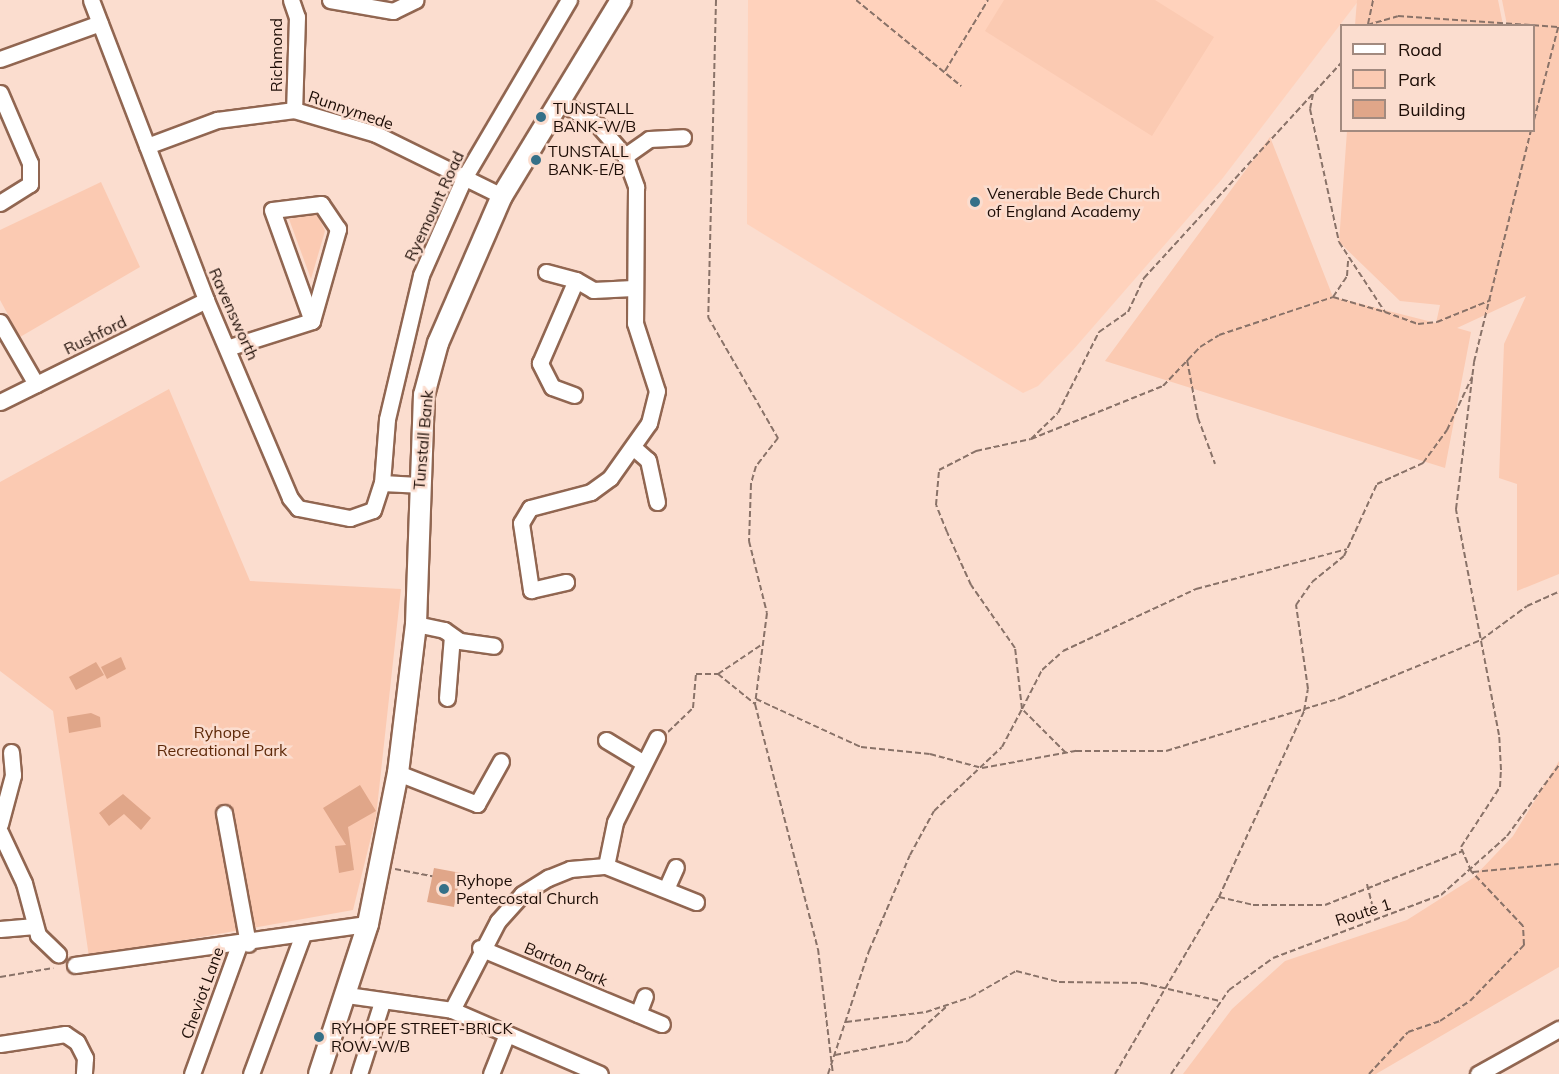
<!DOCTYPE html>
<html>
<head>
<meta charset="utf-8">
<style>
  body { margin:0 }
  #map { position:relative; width:1559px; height:1074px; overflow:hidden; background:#fbddcf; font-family:Mulish,sans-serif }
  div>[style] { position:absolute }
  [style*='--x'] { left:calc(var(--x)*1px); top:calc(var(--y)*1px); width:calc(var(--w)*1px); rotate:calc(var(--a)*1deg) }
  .built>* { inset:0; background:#ffd2bc }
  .green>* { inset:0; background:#fbcab2 }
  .building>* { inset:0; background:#e0a689 }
  .path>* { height:2px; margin-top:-1px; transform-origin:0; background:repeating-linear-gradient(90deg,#897268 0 6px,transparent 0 9px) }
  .roads { filter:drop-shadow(2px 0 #916651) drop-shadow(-2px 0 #916651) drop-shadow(0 2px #916651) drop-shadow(0 -2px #916651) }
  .minor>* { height:15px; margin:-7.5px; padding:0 7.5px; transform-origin:7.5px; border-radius:7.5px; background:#fff }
  .major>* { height:20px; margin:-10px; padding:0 10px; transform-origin:10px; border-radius:10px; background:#fff }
  .dots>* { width:16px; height:16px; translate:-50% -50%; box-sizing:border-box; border:3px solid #fbddcf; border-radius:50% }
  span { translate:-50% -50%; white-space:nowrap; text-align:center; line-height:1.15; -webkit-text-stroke:5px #fbddcf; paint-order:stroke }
  .street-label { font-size:16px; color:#1d0d06 }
  .poi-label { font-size:16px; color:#1d0d06 }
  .left { translate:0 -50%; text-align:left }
  .park-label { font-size:16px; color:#5e2909 }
  .legend { position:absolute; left:1340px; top:24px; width:195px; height:108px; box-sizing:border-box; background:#fbddcf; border:2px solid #a28a7f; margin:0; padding:8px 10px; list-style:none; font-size:18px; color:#1d0d06 }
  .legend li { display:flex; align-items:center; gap:12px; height:30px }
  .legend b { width:30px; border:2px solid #a28a7f }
</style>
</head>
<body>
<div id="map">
  <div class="built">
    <div style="clip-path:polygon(748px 0,1359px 0,1222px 179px,1073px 350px,1038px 386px,1023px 393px,747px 224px)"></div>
  </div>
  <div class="green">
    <div style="clip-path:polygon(1004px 0,1155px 0,1214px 37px,1152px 136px,985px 31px)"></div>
    <div style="clip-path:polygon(1357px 0,1498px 0,1503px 25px,1355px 25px)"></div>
    <div style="clip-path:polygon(1502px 0,1559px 0,1559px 574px,1517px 591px,1517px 484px,1499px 478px,1504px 344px,1526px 296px,1457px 328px,1471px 332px,1445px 468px,1105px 361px,1270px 137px,1333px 297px,1436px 323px,1440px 305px,1400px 301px,1339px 242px,1347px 131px,1534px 130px,1534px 26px,1507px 25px)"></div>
    <div style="clip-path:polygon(101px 182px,140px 267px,20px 337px,0 300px,0 230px)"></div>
    <div style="clip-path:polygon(317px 213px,325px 231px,311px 279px,289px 219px)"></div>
    <div style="clip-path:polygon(169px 389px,250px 581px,401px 589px,376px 817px,353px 910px,89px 957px,53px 711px,0 671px,0 482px)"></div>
    <div style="clip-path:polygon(1559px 761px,1559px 967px,1376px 1074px,1183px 1074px,1232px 1009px,1285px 961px,1407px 920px,1473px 878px,1513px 836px)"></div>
  </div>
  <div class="building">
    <div style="clip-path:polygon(121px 657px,126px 669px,107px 679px,101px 667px)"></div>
    <div style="clip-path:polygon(96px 662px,104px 675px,76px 690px,69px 677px)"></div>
    <div style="clip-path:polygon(91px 713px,100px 717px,101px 727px,69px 733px,67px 717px)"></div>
    <div style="clip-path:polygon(360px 785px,376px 811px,348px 827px,354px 870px,339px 873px,335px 846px,346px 845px,323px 808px)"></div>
    <div style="clip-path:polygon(123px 794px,151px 818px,141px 830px,124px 814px,109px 826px,99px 813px)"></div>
    <div style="clip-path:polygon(434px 868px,461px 873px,454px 907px,427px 902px)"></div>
  </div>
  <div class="path">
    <div style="--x:716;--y:0;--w:317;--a:91.4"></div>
    <div style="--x:708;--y:317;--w:140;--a:60"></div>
    <div style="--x:778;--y:438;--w:36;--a:128"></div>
    <div style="--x:756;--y:466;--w:19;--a:106"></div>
    <div style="--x:751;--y:484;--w:57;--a:92"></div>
    <div style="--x:749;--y:541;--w:74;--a:76"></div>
    <div style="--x:767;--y:613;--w:92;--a:97.5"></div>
    <div style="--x:755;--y:704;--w:253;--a:75.6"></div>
    <div style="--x:818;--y:949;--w:126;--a:83.2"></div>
    <div style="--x:856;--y:0;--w:136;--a:39.3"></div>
    <div style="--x:1368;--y:24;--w:25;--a:-78"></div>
    <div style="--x:1367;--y:25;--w:32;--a:-16"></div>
    <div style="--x:1398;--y:16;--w:160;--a:3.9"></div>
    <div style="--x:945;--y:71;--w:83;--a:-58.8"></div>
    <div style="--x:1313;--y:94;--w:15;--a:101"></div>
    <div style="--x:1310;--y:109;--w:136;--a:77.7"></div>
    <div style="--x:1339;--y:242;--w:84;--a:56.7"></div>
    <div style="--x:1385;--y:312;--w:35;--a:20"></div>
    <div style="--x:1418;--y:324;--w:19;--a:-6"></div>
    <div style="--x:1437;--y:322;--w:58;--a:-22.2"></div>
    <div style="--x:1534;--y:120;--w:99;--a:-75.4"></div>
    <div style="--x:1333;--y:297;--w:25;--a:-56"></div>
    <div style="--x:1347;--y:276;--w:16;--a:-86"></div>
    <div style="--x:1187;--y:360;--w:59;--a:79.3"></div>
    <div style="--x:1198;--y:418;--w:49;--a:69.7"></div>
    <div style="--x:1031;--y:439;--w:142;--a:-21.9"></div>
    <div style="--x:1163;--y:386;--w:54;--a:-46.5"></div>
    <div style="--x:1200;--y:347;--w:22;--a:-32"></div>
    <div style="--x:1219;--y:335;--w:120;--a:-18.4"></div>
    <div style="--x:1333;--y:297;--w:54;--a:16.1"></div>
    <div style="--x:718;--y:674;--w:48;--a:39"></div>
    <div style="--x:756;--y:699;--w:115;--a:24.6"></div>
    <div style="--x:861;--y:747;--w:69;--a:5.8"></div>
    <div style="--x:930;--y:754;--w:54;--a:15.1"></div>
    <div style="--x:982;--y:768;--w:96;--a:-10.3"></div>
    <div style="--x:1076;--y:751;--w:90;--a:0"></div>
    <div style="--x:1166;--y:751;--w:182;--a:-16.9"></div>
    <div style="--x:1340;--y:698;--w:152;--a:-22.4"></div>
    <div style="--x:1481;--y:640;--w:57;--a:-36.5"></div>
    <div style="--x:1527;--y:606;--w:35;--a:-24"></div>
    <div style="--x:668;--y:732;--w:35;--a:-44"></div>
    <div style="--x:693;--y:708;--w:34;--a:-85"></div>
    <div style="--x:696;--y:674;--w:22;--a:0"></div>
    <div style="--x:718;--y:674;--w:55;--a:-34"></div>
    <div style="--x:1066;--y:753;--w:62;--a:-135"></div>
    <div style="--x:1022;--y:709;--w:44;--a:-62.9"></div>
    <div style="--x:1042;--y:670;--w:28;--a:-42"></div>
    <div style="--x:1063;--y:651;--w:147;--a:-25"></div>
    <div style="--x:1196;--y:589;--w:156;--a:-14.8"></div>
    <div style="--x:395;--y:869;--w:38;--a:11"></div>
    <div style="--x:1473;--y:872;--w:86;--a:-5.3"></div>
    <div style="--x:1367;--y:884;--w:37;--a:76"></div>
    <div style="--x:1219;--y:897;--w:35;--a:13"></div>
    <div style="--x:1253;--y:905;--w:72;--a:0"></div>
    <div style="--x:1325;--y:905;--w:148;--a:-21.4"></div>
    <div style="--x:0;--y:977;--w:54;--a:-9.6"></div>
    <div style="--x:846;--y:1022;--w:81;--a:-7.1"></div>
    <div style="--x:926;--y:1012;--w:47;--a:-18.4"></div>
    <div style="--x:971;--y:997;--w:52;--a:-30"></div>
    <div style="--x:1016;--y:971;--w:44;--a:14.3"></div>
    <div style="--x:1059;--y:982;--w:83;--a:0.7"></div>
    <div style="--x:1142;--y:983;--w:80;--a:13"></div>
    <div style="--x:835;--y:1055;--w:74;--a:-10.9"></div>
    <div style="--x:908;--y:1041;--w:51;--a:-41.8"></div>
    <div style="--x:828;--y:1074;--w:130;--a:-71.6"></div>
    <div style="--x:869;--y:951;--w:104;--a:-66.9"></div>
    <div style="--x:910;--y:855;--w:50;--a:-61.4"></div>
    <div style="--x:934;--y:811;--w:93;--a:-43.3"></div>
    <div style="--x:1002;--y:747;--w:43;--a:-62.2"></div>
    <div style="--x:1022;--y:709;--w:61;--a:-96.5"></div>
    <div style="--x:1015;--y:648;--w:77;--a:-124.9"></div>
    <div style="--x:971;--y:585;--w:58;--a:-114.4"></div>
    <div style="--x:947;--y:532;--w:29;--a:-112"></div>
    <div style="--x:936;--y:505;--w:35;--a:-85"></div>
    <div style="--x:939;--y:470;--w:42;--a:-27.2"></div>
    <div style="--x:976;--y:451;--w:56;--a:-12.3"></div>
    <div style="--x:1031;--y:439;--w:37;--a:-44"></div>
    <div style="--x:1058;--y:413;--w:91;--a:-63.2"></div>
    <div style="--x:1099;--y:332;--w:35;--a:-35"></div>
    <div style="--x:1128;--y:312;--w:38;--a:-65"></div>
    <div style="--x:1144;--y:278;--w:293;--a:-47.5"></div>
    <div style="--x:1115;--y:1074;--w:205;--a:-59.6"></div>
    <div style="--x:1219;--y:897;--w:205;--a:-65.4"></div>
    <div style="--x:1304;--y:711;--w:22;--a:-80"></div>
    <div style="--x:1308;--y:689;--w:85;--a:-98.1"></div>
    <div style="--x:1296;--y:605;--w:28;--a:-55"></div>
    <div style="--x:1312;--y:582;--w:41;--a:-39.1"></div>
    <div style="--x:1344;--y:556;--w:79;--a:-65.4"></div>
    <div style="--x:1377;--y:484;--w:51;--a:-24.5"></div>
    <div style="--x:1423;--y:463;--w:41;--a:-54"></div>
    <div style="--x:1447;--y:430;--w:59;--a:-64.7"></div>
    <div style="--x:1171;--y:1074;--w:102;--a:-55.4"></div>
    <div style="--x:1229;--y:990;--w:54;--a:-36"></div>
    <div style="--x:1273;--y:958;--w:179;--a:-20.6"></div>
    <div style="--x:1441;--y:895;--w:89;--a:-41.8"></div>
    <div style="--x:1507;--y:836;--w:88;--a:-53.8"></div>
    <div style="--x:1369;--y:1074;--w:57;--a:-47.1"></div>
    <div style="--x:1408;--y:1032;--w:34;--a:-19"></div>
    <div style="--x:1440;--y:1021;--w:36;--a:-34"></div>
    <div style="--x:1470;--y:1001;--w:78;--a:-46"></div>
    <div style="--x:1524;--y:945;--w:19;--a:-93"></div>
    <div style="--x:1523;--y:926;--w:76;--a:-133.4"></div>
    <div style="--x:1471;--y:871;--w:26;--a:-113"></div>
    <div style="--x:1461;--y:847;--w:72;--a:-57"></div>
    <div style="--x:1500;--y:787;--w:17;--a:-87"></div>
    <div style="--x:1501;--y:770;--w:35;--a:-93"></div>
    <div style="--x:1499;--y:735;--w:230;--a:-100.8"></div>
    <div style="--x:1456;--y:509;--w:148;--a:-83"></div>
    <div style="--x:1474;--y:362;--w:239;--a:-76.2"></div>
  </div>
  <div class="roads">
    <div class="minor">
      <div style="--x:91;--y:0;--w:321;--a:69"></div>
      <div style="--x:206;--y:300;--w:215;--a:67"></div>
      <div style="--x:290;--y:498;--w:13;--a:51"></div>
      <div style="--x:298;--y:508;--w:53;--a:10.9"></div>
      <div style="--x:350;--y:518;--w:24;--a:-19"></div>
      <div style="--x:373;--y:510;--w:28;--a:-72"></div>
      <div style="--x:382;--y:483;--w:36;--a:3"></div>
      <div style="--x:291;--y:0;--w:18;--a:71"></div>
      <div style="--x:297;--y:17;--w:93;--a:91.8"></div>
      <div style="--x:330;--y:0;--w:64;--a:9.9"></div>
      <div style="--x:393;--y:11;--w:25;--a:-26"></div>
      <div style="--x:0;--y:59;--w:106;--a:-19.8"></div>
      <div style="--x:0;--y:93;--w:76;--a:66.8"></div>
      <div style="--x:30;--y:163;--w:21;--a:90"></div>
      <div style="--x:30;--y:184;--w:36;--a:148"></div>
      <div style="--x:559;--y:101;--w:47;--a:32"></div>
      <div style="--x:599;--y:126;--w:40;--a:49"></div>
      <div style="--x:625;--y:156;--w:33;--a:70"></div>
      <div style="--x:636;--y:187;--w:136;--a:90.4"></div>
      <div style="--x:635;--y:323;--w:71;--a:72.1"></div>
      <div style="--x:657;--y:391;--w:33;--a:104"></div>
      <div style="--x:649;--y:423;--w:67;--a:125.3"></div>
      <div style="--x:610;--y:478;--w:24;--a:144"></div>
      <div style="--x:591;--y:492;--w:63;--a:165.3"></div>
      <div style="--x:530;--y:508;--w:17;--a:121"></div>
      <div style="--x:521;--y:523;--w:68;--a:81.5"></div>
      <div style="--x:531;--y:590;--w:36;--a:-13"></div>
      <div style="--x:147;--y:146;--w:75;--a:-20.4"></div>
      <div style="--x:217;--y:120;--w:78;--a:-7.4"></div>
      <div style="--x:294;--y:110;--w:85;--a:16.3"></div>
      <div style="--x:376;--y:134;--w:140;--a:26.2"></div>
      <div style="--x:625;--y:156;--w:29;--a:-35"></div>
      <div style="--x:649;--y:139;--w:34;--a:-3"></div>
      <div style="--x:546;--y:272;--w:31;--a:15"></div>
      <div style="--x:0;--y:322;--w:72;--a:59.9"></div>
      <div style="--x:230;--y:347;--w:86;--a:-17.6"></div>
      <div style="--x:312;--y:321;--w:96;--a:-74.2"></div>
      <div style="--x:338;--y:229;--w:30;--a:-124"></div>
      <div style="--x:321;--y:204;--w:49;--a:173"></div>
      <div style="--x:272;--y:210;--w:118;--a:70.2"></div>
      <div style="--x:574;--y:395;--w:23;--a:-160"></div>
      <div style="--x:552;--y:387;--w:27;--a:-117"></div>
      <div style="--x:540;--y:363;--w:90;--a:-66.6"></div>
      <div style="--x:576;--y:280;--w:20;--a:30"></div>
      <div style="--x:593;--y:290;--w:40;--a:-2.9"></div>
      <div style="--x:0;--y:402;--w:230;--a:-26.3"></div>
      <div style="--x:634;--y:448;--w:18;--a:41"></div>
      <div style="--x:648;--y:460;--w:43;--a:77.9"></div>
      <div style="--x:382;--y:483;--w:64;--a:-85.5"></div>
      <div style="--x:387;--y:419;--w:148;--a:-76.7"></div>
      <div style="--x:421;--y:275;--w:106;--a:-66.1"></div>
      <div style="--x:464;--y:178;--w:207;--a:-59.5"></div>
      <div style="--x:416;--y:624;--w:29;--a:12"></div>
      <div style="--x:444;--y:630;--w:19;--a:35"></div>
      <div style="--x:460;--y:641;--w:34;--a:8"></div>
      <div style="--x:447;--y:698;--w:62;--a:-85.4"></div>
      <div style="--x:606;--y:740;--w:44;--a:31.2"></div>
      <div style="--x:398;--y:773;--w:85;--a:21.4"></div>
      <div style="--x:477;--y:804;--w:49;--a:-60.8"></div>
      <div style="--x:224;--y:813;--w:133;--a:79.6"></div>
      <div style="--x:0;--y:824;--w:51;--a:-75.1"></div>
      <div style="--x:13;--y:775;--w:23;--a:-95"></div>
      <div style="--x:0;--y:832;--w:56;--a:64.8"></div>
      <div style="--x:24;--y:883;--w:54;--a:74.9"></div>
      <div style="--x:38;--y:935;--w:28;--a:44"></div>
      <div style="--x:606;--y:866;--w:45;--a:-78.4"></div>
      <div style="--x:615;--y:822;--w:94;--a:-63.4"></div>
      <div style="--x:666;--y:889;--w:24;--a:-66"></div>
      <div style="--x:0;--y:929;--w:35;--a:-5"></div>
      <div style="--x:480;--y:948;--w:197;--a:22.7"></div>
      <div style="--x:75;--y:965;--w:296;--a:-8"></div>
      <div style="--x:347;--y:995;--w:106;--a:8.1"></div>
      <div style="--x:452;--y:1010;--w:161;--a:23.4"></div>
      <div style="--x:452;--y:1010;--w:100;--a:-62.7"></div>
      <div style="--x:498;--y:921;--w:36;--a:-48"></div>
      <div style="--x:522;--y:894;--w:31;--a:-32"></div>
      <div style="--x:548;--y:878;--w:24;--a:-22"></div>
      <div style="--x:570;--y:869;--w:36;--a:-5"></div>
      <div style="--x:606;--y:866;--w:97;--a:21.8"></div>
      <div style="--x:638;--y:1014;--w:19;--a:-69"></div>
      <div style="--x:0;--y:1044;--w:66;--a:-8.7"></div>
      <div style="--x:65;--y:1034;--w:14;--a:34"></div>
      <div style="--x:77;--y:1042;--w:18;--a:63"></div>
      <div style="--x:85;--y:1058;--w:16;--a:94"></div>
      <div style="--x:192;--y:1074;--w:137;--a:-70"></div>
      <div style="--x:251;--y:1074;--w:149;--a:-69.6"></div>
      <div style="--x:359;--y:1074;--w:76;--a:-72.3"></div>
      <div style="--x:491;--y:1074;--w:43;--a:-68.2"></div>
      <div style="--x:1478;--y:1074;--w:93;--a:-29.1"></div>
    </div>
    <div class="major">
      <div style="--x:319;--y:1074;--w:158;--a:-71.9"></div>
      <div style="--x:368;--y:924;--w:154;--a:-78.8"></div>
      <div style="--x:398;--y:773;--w:150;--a:-83.1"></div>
      <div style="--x:416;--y:624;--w:229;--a:-88"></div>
      <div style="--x:424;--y:395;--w:54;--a:-74.9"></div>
      <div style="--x:438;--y:343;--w:160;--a:-66.5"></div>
      <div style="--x:502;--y:196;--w:229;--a:-58.7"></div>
    </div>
  </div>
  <div class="dots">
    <div style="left:541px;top:117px;background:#357088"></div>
    <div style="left:536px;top:160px;background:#357088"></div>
    <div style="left:975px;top:202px;background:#357088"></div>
    <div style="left:444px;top:889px;background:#357088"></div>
    <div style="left:319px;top:1037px;background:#357088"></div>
  </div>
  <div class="street-label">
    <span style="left:276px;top:55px;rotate:-90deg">Richmond</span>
    <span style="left:351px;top:110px;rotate:19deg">Runnymede</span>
    <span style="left:434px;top:206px;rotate:-65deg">Ryemount Road</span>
    <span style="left:234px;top:314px;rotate:66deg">Ravensworth</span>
    <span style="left:95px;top:335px;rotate:-26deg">Rushford</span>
    <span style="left:423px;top:440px;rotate:-85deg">Tunstall Bank</span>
    <span style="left:1363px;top:912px;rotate:-18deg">Route 1</span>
    <span style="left:566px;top:964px;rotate:23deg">Barton Park</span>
    <span style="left:202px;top:993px;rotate:-70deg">Cheviot Lane</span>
  </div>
  <div class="poi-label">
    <span class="left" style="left:553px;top:117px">TUNSTALL<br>BANK-W/B</span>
    <span class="left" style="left:548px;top:160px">TUNSTALL<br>BANK-E/B</span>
    <span class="left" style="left:987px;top:202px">Venerable Bede Church<br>of England Academy</span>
    <span class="left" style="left:456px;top:889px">Ryhope<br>Pentecostal Church</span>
    <span class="left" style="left:331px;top:1037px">RYHOPE STREET-BRICK<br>ROW-W/B</span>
  </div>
  <div class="park-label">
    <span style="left:222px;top:741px">Ryhope<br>Recreational Park</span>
  </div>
  <ul class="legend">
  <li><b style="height:8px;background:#fff"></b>Road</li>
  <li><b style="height:16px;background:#fbcab2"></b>Park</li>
  <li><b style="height:16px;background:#e0a689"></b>Building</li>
  </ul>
</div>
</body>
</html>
